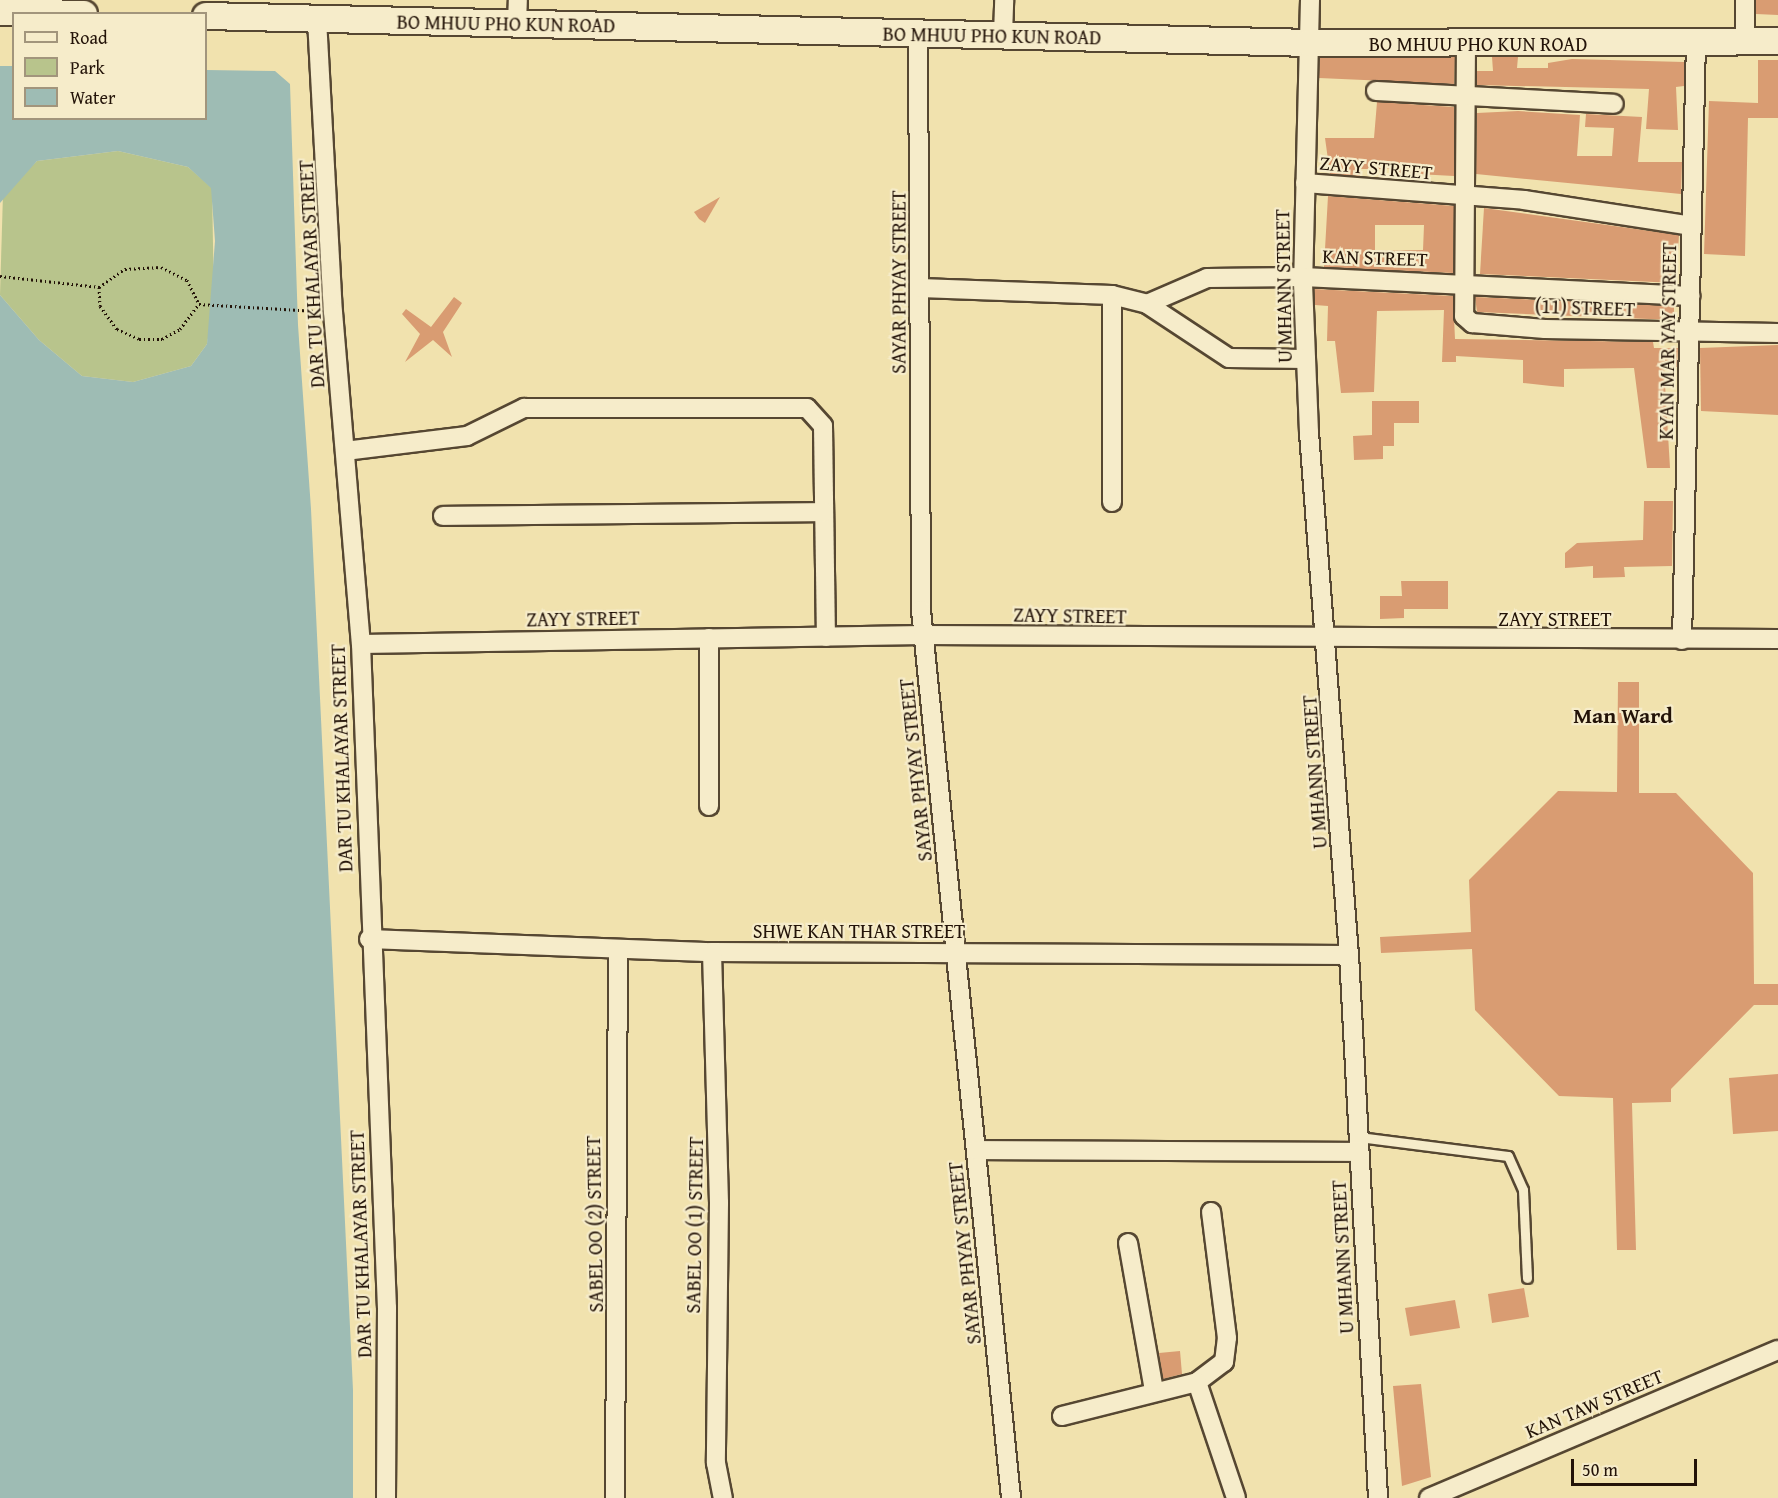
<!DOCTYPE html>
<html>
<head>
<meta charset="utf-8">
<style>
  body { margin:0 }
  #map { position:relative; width:1778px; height:1498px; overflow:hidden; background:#f1e2ae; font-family:"Gentium Book Plus",serif }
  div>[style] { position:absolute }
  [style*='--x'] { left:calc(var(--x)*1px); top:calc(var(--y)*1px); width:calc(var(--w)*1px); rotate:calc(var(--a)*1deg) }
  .green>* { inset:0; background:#b8c48c }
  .water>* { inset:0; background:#9ebcb4 }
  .building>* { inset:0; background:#d99c72 }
  .path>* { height:3px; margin-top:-1.5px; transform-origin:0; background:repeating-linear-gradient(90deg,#231308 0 1.5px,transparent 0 4.5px) }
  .roads { filter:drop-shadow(2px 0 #564732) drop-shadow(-2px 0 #564732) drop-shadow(0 2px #564732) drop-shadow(0 -2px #564732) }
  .lane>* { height:9px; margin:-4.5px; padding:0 4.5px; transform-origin:4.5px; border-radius:4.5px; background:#f6ecca }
  .street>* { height:18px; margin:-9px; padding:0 9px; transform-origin:9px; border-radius:9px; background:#f6ecca }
  .secondary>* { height:26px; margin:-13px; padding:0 13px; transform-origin:13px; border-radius:13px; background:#f6ecca }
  span { translate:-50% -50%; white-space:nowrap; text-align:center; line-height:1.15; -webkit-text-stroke:4.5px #f6ecca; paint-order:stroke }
  .street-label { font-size:20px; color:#231308 }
  .quarter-label { font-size:22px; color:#231308; font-weight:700 }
  .legend { position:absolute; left:12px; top:12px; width:195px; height:108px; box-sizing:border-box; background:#f6ecca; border:2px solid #a2957c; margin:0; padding:8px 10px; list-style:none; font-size:18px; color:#231308 }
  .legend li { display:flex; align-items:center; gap:12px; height:30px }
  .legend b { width:30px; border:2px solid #a2957c }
  .scale { position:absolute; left:1571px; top:1459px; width:126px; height:27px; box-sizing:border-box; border:3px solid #231308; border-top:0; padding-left:8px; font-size:18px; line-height:21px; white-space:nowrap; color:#231308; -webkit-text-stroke:4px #f6ecca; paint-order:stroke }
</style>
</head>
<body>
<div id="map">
  <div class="green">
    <div style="clip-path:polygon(118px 151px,188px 167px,212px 188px,214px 301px,207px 344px,191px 366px,133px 382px,82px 376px,39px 340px,0 295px,3px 194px,37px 161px)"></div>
  </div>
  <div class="water">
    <div style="clip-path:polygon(0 66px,13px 66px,14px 118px,206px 118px,206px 70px,275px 71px,290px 84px,298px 325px,311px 509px,353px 1390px,353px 1498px,0 1498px,0 295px,39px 340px,82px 376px,133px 382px,191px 366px,207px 344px,215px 241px,211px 188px,188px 167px,118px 151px,37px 161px,0 203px)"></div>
  </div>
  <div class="building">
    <div style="clip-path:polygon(1756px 0,1778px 0,1778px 15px,1756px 14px)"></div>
    <div style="clip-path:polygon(1455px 57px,1454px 84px,1319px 78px,1320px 58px)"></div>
    <div style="clip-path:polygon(1492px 57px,1518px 57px,1517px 68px,1548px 68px,1548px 63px,1572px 59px,1684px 62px,1684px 86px,1676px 87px,1678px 130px,1646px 129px,1649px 89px,1477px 85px,1477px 71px,1493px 71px)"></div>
    <div style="clip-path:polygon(1758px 60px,1778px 60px,1778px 118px,1748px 118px,1745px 256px,1704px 254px,1709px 101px,1758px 103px)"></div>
    <div style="clip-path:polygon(1377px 102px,1454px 107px,1454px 176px,1398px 173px,1398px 169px,1360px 169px,1360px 176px,1330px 174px,1325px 138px,1374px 138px)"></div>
    <div style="clip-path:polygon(1518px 111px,1580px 115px,1577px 156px,1612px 156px,1614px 128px,1585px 127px,1586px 114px,1642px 117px,1638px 162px,1682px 162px,1681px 194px,1476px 174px,1477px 113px)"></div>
    <div style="clip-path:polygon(evenodd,1328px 196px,1454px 206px,1453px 273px,1324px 267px,1328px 196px,1375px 225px,1424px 225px,1423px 250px,1375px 251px,1375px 225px)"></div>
    <div style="clip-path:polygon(720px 197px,705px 223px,699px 219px,694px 212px)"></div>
    <div style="clip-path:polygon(1484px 208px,1679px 235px,1676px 283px,1480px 274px)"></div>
    <div style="clip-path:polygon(1314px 289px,1453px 296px,1455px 339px,1653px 342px,1654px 348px,1678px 348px,1677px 367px,1664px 367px,1670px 468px,1647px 468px,1634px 368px,1564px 369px,1564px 387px,1551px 386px,1523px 383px,1523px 360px,1456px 356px,1456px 362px,1442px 362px,1444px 310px,1377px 311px,1374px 392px,1341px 393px,1335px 341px,1327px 341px,1328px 306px,1315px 305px)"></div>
    <div style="clip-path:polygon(454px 297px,462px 303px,443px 332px,452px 357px,433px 340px,405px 362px,420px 334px,402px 314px,406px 309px,431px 327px)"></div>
    <div style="clip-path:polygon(1475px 297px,1674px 306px,1674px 320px,1477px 312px)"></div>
    <div style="clip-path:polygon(1778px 345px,1778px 415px,1701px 411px,1700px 348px)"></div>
    <div style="clip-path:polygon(1372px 401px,1419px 401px,1419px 423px,1394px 423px,1394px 446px,1383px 446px,1383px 459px,1354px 460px,1353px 436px,1372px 435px)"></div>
    <div style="clip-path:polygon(1644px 501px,1673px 501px,1672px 566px,1624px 567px,1625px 577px,1593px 578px,1593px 566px,1565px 568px,1565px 553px,1577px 543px,1643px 540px)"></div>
    <div style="clip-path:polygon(1401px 581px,1448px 581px,1448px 609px,1404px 609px,1404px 618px,1380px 619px,1380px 596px,1402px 596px)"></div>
    <div style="clip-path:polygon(1618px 682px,1639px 682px,1639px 793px,1676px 793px,1753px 873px,1754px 984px,1778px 984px,1778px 1005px,1754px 1005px,1671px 1089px,1671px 1102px,1632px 1103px,1636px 1250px,1617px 1250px,1613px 1098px,1559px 1096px,1475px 1010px,1472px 949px,1381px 953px,1380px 937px,1471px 932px,1469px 880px,1558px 791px,1617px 792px)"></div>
    <div style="clip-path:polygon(1778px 1074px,1778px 1131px,1733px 1134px,1729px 1078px)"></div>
    <div style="clip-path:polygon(1524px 1288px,1529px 1317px,1492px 1323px,1488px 1294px)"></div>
    <div style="clip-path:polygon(1455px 1300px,1460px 1328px,1410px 1336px,1405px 1308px)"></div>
    <div style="clip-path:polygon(1180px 1351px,1182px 1374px,1163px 1379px,1159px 1353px)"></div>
    <div style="clip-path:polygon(1421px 1384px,1431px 1477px,1402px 1486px,1393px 1386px)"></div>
  </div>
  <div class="path">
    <div style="--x:0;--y:276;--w:100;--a:6.3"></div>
    <div style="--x:99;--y:287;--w:32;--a:-35"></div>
    <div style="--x:125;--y:269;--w:36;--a:-3"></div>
    <div style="--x:161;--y:267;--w:29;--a:27"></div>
    <div style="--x:187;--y:280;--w:27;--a:63"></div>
    <div style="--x:199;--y:304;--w:117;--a:3.4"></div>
    <div style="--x:99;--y:287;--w:19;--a:87"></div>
    <div style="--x:100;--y:306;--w:29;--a:54"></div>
    <div style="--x:117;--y:329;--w:24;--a:24"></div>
    <div style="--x:139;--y:339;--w:23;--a:0"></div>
    <div style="--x:162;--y:339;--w:21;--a:-29"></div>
    <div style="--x:180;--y:329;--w:31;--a:-53"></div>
  </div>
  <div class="roads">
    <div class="lane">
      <div style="--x:1359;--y:1137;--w:150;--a:7.3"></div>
      <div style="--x:1508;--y:1156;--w:37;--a:66"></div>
      <div style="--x:1523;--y:1190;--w:88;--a:87.4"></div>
    </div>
    <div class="street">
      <div style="--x:1310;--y:0;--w:283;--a:91.4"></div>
      <div style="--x:1303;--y:283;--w:150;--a:87.7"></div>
      <div style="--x:1309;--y:433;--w:524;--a:85.62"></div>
      <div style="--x:1349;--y:955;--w:544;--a:86.94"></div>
      <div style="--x:317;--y:19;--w:293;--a:86.9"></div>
      <div style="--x:333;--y:312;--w:333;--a:85.2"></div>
      <div style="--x:361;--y:644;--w:665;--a:87.76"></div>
      <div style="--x:387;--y:1308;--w:190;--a:90.3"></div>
      <div style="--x:517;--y:24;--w:24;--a:-88"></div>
      <div style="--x:918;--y:34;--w:576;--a:89.7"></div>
      <div style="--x:921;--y:610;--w:893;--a:84.21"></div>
      <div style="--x:1003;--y:35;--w:35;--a:-88"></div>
      <div style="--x:1745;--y:42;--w:42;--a:-90"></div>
      <div style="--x:1466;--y:43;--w:273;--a:90.4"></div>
      <div style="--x:1464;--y:316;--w:11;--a:41"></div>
      <div style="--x:1472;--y:323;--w:73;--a:4.7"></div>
      <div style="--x:1545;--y:329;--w:233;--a:1"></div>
      <div style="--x:1376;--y:91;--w:238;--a:3.1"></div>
      <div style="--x:1305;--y:183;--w:220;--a:4.4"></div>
      <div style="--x:1524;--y:200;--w:170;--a:8.8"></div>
      <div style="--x:920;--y:288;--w:192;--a:2.1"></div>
      <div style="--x:1112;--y:295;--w:36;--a:14"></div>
      <div style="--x:1147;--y:304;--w:65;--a:-23.4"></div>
      <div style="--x:1207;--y:278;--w:96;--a:-0.6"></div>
      <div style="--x:1303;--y:277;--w:388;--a:2.8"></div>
      <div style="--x:1147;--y:304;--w:98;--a:33.4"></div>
      <div style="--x:1229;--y:358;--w:77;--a:0.7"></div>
      <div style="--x:345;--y:451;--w:123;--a:-7"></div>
      <div style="--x:467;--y:436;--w:64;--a:-26.2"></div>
      <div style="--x:524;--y:408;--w:283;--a:0"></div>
      <div style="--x:807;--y:408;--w:24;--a:48"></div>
      <div style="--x:823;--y:426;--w:211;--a:89.2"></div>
      <div style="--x:1112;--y:502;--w:207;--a:-90"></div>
      <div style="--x:443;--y:516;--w:381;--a:-0.6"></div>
      <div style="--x:1682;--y:640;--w:598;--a:-88.66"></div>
      <div style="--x:361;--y:644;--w:562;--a:-0.92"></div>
      <div style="--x:923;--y:635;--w:855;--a:0.27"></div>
      <div style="--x:709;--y:806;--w:168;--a:-90"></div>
      <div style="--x:369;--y:939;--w:343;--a:2.2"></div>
      <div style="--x:712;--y:952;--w:637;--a:0.27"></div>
      <div style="--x:712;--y:952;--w:251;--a:88.4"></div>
      <div style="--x:719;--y:1203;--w:260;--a:90.7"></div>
      <div style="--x:716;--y:1463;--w:36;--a:79"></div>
      <div style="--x:976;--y:1150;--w:383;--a:0.3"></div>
      <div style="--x:1128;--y:1243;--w:150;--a:80"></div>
      <div style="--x:1197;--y:1382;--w:34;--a:-37"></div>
      <div style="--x:1224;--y:1362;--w:24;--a:-83"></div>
      <div style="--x:1227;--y:1338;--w:127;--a:-97.2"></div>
      <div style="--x:1062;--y:1416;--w:139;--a:-14.1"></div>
      <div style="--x:1197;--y:1382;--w:122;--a:71.4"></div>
      <div style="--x:615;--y:1498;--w:549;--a:-89.69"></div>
      <div style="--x:1429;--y:1498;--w:379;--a:-23"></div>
    </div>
    <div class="secondary">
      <div style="--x:0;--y:12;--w:84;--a:1.4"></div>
      <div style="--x:206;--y:16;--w:1103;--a:1.4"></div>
      <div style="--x:1309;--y:43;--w:469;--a:-0.2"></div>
    </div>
  </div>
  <div class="street-label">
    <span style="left:506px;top:23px;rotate:1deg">BO MHUU PHO KUN ROAD</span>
    <span style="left:992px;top:35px;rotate:1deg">BO MHUU PHO KUN ROAD</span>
    <span style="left:1478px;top:43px">BO MHUU PHO KUN ROAD</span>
    <span style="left:1376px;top:167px;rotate:5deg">ZAYY STREET</span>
    <span style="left:1375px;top:257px;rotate:2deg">KAN STREET</span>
    <span style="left:311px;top:274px;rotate:-93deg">DAR TU KHALAYAR STREET</span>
    <span style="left:898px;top:282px;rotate:-90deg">SAYAR PHYAY STREET</span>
    <span style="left:1283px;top:286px;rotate:-91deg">U MHANN STREET</span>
    <span style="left:1585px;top:307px;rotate:2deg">(11) STREET</span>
    <span style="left:1667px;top:341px;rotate:-89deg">KYAN MAR YAY STREET</span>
    <span style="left:1070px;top:615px;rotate:1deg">ZAYY STREET</span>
    <span style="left:583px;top:618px;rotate:-1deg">ZAYY STREET</span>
    <span style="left:1555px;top:618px">ZAYY STREET</span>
    <span style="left:341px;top:758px;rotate:-92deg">DAR TU KHALAYAR STREET</span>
    <span style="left:915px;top:770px;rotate:-96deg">SAYAR PHYAY STREET</span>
    <span style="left:1314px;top:772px;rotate:-94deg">U MHANN STREET</span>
    <span style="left:859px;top:930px">SHWE KAN THAR STREET</span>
    <span style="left:594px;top:1224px;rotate:-91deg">SABEL OO (2) STREET</span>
    <span style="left:694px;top:1225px;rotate:-89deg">SABEL OO (1) STREET</span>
    <span style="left:360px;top:1244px;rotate:-92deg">DAR TU KHALAYAR STREET</span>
    <span style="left:964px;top:1253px;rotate:-96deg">SAYAR PHYAY STREET</span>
    <span style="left:1342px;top:1257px;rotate:-93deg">U MHANN STREET</span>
    <span style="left:1594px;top:1403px;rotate:-23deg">KAN TAW STREET</span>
  </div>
  <div class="quarter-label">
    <span style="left:1623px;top:716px">Man Ward</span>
  </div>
  <ul class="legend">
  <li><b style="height:8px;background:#f6ecca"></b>Road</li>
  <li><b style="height:16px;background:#b8c48c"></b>Park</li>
  <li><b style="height:16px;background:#9ebcb4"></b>Water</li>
  </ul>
  <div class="scale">50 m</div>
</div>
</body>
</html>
